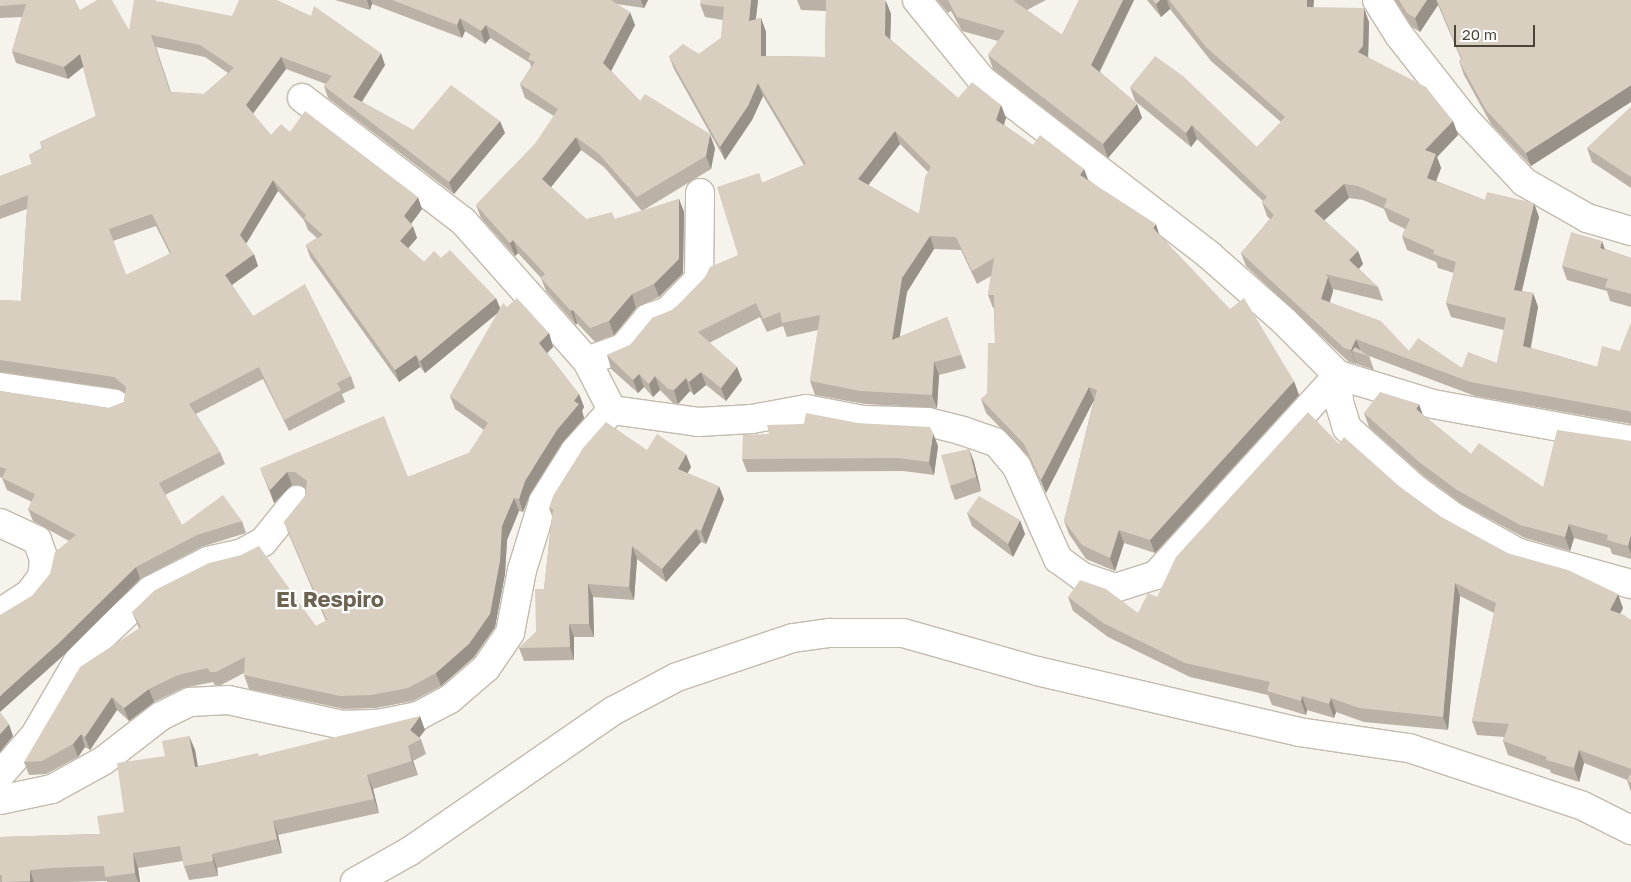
<!DOCTYPE html>
<html>
<head>
<meta charset="utf-8">
<style>
  body { margin:0 }
  #map { position:relative; width:1631px; height:882px; overflow:hidden; background:#f6f3ec; font-family:"Golos Text",sans-serif }
  div>[style] { position:absolute }
  [style*='--x'] { left:calc(var(--x)*1px); top:calc(var(--y)*1px); width:calc(var(--w)*1px); rotate:calc(var(--a)*1deg) }
  .roads { filter:drop-shadow(1px 0 #c2bbae) drop-shadow(-1px 0 #c2bbae) drop-shadow(0 1px #c2bbae) drop-shadow(0 -1px #c2bbae) }
  .minor>* { height:28px; margin:-14px; padding:0 14px; transform-origin:14px; border-radius:14px; background:#fff }
  .wall>* { inset:0; background:#bab2a6 }
  .shaded-wall>* { inset:0; background:#979187 }
  .building>* { inset:0; background:#d8cfc1 }
  span { translate:-50% -50%; white-space:nowrap; text-align:center; line-height:1.15; -webkit-text-stroke:4.5px #fff; paint-order:stroke }
  .district-label { font-size:22px; color:#6e6250; font-weight:700 }
  .scale { position:absolute; left:1454px; top:25px; width:81px; height:22px; box-sizing:border-box; border:2px solid #4b4439; border-top:0; padding-left:6px; font-size:15px; line-height:18px; white-space:nowrap; color:#4b4439; -webkit-text-stroke:4px #fff; paint-order:stroke }
</style>
</head>
<body>
<div id="map">
  <div class="roads">
    <div class="minor">
      <div style="--x:917;--y:0;--w:103;--a:50.9"></div>
      <div style="--x:982;--y:80;--w:287;--a:37.6"></div>
      <div style="--x:1209;--y:255;--w:100;--a:41.3"></div>
      <div style="--x:1284;--y:321;--w:76;--a:45"></div>
      <div style="--x:1338;--y:375;--w:27;--a:88"></div>
      <div style="--x:1339;--y:402;--w:27;--a:73"></div>
      <div style="--x:1347;--y:428;--w:90;--a:41.8"></div>
      <div style="--x:1414;--y:488;--w:49;--a:35.9"></div>
      <div style="--x:1454;--y:517;--w:74;--a:29"></div>
      <div style="--x:1519;--y:553;--w:116;--a:15.5"></div>
      <div style="--x:1377;--y:0;--w:41;--a:57.8"></div>
      <div style="--x:1399;--y:35;--w:105;--a:51.9"></div>
      <div style="--x:1464;--y:118;--w:88;--a:46.8"></div>
      <div style="--x:1524;--y:182;--w:73;--a:29.7"></div>
      <div style="--x:1587;--y:218;--w:46;--a:16.5"></div>
      <div style="--x:302;--y:98;--w:203;--a:37.4"></div>
      <div style="--x:463;--y:221;--w:187;--a:48.5"></div>
      <div style="--x:587;--y:361;--w:55;--a:63"></div>
      <div style="--x:587;--y:361;--w:38;--a:-20"></div>
      <div style="--x:623;--y:348;--w:39;--a:-50"></div>
      <div style="--x:648;--y:318;--w:21;--a:-19"></div>
      <div style="--x:668;--y:311;--w:45;--a:-45.9"></div>
      <div style="--x:699;--y:279;--w:86;--a:-89.3"></div>
      <div style="--x:0;--y:387;--w:117;--a:8.3"></div>
      <div style="--x:0;--y:523;--w:41;--a:24.7"></div>
      <div style="--x:37;--y:540;--w:20;--a:70"></div>
      <div style="--x:44;--y:559;--w:18;--a:96"></div>
      <div style="--x:42;--y:577;--w:21;--a:127"></div>
      <div style="--x:29;--y:594;--w:35;--a:147"></div>
      <div style="--x:0;--y:775;--w:53;--a:-48.8"></div>
      <div style="--x:35;--y:735;--w:91;--a:-59.8"></div>
      <div style="--x:81;--y:656;--w:96;--a:-43.3"></div>
      <div style="--x:151;--y:590;--w:64;--a:-27"></div>
      <div style="--x:208;--y:561;--w:35;--a:-13"></div>
      <div style="--x:242;--y:553;--w:24;--a:-28"></div>
      <div style="--x:263;--y:542;--w:54;--a:-51"></div>
      <div style="--x:0;--y:800;--w:53;--a:-11.9"></div>
      <div style="--x:52;--y:789;--w:58;--a:-28.8"></div>
      <div style="--x:103;--y:761;--w:73;--a:-37.8"></div>
      <div style="--x:161;--y:716;--w:32;--a:-26"></div>
      <div style="--x:190;--y:702;--w:38;--a:-3"></div>
      <div style="--x:228;--y:700;--w:118;--a:12.3"></div>
      <div style="--x:343;--y:725;--w:35;--a:-2"></div>
      <div style="--x:378;--y:724;--w:41;--a:-11.3"></div>
      <div style="--x:418;--y:716;--w:36;--a:-28"></div>
      <div style="--x:450;--y:699;--w:48;--a:-40.7"></div>
      <div style="--x:486;--y:668;--w:42;--a:-55.6"></div>
      <div style="--x:510;--y:633;--w:64;--a:-79.2"></div>
      <div style="--x:522;--y:570;--w:71;--a:-72.8"></div>
      <div style="--x:543;--y:502;--w:60;--a:-57.9"></div>
      <div style="--x:575;--y:451;--w:55;--a:-47.9"></div>
      <div style="--x:612;--y:410;--w:87;--a:7.9"></div>
      <div style="--x:698;--y:422;--w:54;--a:-3.2"></div>
      <div style="--x:752;--y:419;--w:55;--a:-10.5"></div>
      <div style="--x:806;--y:409;--w:58;--a:10.9"></div>
      <div style="--x:863;--y:420;--w:65;--a:1.8"></div>
      <div style="--x:928;--y:422;--w:36;--a:14"></div>
      <div style="--x:963;--y:431;--w:36;--a:19"></div>
      <div style="--x:997;--y:443;--w:31;--a:50"></div>
      <div style="--x:1017;--y:467;--w:101;--a:66"></div>
      <div style="--x:1058;--y:559;--w:31;--a:36"></div>
      <div style="--x:1083;--y:577;--w:34;--a:19"></div>
      <div style="--x:1115;--y:588;--w:43;--a:-17.6"></div>
      <div style="--x:1156;--y:575;--w:270;--a:-47.7"></div>
      <div style="--x:1338;--y:375;--w:99;--a:17"></div>
      <div style="--x:1433;--y:404;--w:201;--a:10.3"></div>
      <div style="--x:355;--y:882;--w:63;--a:-29.4"></div>
      <div style="--x:410;--y:851;--w:247;--a:-34.6"></div>
      <div style="--x:613;--y:711;--w:72;--a:-28"></div>
      <div style="--x:677;--y:677;--w:122;--a:-18.6"></div>
      <div style="--x:793;--y:638;--w:37;--a:-8"></div>
      <div style="--x:830;--y:633;--w:73;--a:0"></div>
      <div style="--x:903;--y:633;--w:139;--a:15.8"></div>
      <div style="--x:1037;--y:671;--w:269;--a:13.1"></div>
      <div style="--x:1299;--y:732;--w:111;--a:8.3"></div>
      <div style="--x:1409;--y:748;--w:183;--a:18.4"></div>
      <div style="--x:1583;--y:806;--w:54;--a:26.6"></div>
    </div>
  </div>
  <div class="wall">
    <div style="clip-path:polygon(evenodd,0 0,80px 10px,129px 30px,162px 1px,162px 2px,385px 65px,362px 102px,413px 130px,505px 133px,454px 194px,328px 98px,324px 86px,326px 84px,286px 69px,253px 114px,271px 135px,290px 132px,422px 209px,411px 224px,417px 238px,408px 248px,424px 262px,441px 258px,500px 309px,507px 307px,549px 333px,553px 347px,547px 353px,579px 394px,584px 407px,582px 411px,584px 418px,562px 443px,530px 494px,523px 512px,519px 511px,507px 540px,505px 574px,495px 627px,474px 657px,441px 686px,413px 701px,376px 708px,344px 709px,249px 689px,244px 675px,244px 673px,221px 685px,215px 685px,213px 682px,183px 688px,154px 702px,129px 721px,117px 710px,90px 750px,85px 747px,78px 757px,46px 774px,29px 775px,24px 762px,139px 628px,132px 612px,316px 626px,326px 621px,289px 535px,284px 522px,305px 496px,305px 489px,300px 485px,292px 485px,274px 503px,260px 468px,408px 477px,469px 453px,484px 430px,455px 409px,450px 396px,498px 313px,425px 373px,420px 367px,399px 382px,310px 257px,306px 245px,317px 238px,308px 230px,304px 220px,278px 191px,246px 244px,258px 266px,232px 285px,253px 316px,351px 376px,355px 388px,342px 394px,345px 402px,289px 431px,263px 379px,196px 414px,220px 452px,225px 464px,165px 495px,182px 525px,242px 521px,246px 533px,201px 547px,140px 579px,64px 655px,33px 595px,50px 574px,69px 541px,33px 521px,28px 509px,32px 502px,7px 490px,2px 478px,0 477px,0 391px,109px 408px,124px 402px,125px 394px,118px 389px,2px 372px,0 372px,0 300px,21px 301px,27px 209px,0 219px,0 176px,32px 164px,29px 155px,42px 148px,40px 142px,96px 116px,83px 67px,68px 79px,16px 63px,12px 51px,22px 17px,0 18px,0 0,156px 47px,205px 57px,228px 73px,204px 94px,171px 92px,156px 47px,0 0,156px 226px,170px 254px,126px 275px,113px 241px,156px 226px)"></div>
    <div style="clip-path:polygon(evenodd,335px 0,648px 0,644px 8px,617px 4px,635px 25px,611px 71px,640px 101px,715px 148px,711px 169px,642px 211px,679px 199px,684px 212px,683px 273px,659px 297px,636px 308px,614px 335px,595px 342px,577px 323px,576px 325px,546px 291px,541px 278px,518px 253px,515px 256px,481px 218px,476px 205px,535px 144px,554px 116px,525px 98px,520px 84px,531px 67px,530px 63px,490px 38px,485px 44px,465px 31px,462px 38px,372px 4px,370px 10px,335px 0,581px 150px,604px 167px,642px 211px,615px 219px,586px 219px,551px 187px,581px 150px)"></div>
    <div style="clip-path:polygon(evenodd,701px 0,758px 0,756px 19px,761px 18px,766px 32px,766px 56px,825px 57px,826px 11px,801px 10px,797px 0,885px 0,891px 14px,890px 39px,958px 98px,1001px 105px,1006px 118px,1004px 125px,1033px 145px,1084px 169px,1088px 180px,1160px 235px,1299px 395px,1155px 553px,1124px 543px,1115px 571px,1086px 559px,1069px 534px,1064px 521px,1094px 400px,1046px 493px,1029px 457px,986px 413px,981px 399px,987px 394px,995px 343px,994px 308px,993px 308px,988px 295px,991px 276px,977px 284px,961px 250px,934px 249px,907px 292px,899px 337px,947px 317px,966px 368px,939px 375px,937px 408px,865px 404px,815px 395px,810px 381px,818px 330px,787px 337px,783px 326px,767px 332px,760px 317px,709px 343px,737px 367px,742px 380px,726px 401px,706px 385px,694px 395px,690px 391px,678px 404px,673px 403px,660px 390px,653px 397px,644px 387px,638px 393px,611px 369px,607px 355px,630px 345px,738px 255px,759px 173px,762px 183px,804px 165px,763px 96px,752px 120px,725px 160px,674px 69px,669px 56px,699px 54px,721px 38px,723px 20px,705px 17px,700px 4px,701px 0,900px 144px,928px 172px,919px 214px,868px 185px,900px 144px)"></div>
    <div style="clip-path:polygon(937px 0,1046px 0,1027px 10px,1062px 35px,1079px 0,1134px 0,1100px 72px,1137px 104px,1142px 118px,1108px 158px,993px 69px,988px 55px,998px 41px,962px 31px,951px 11px,948px 13px)"></div>
    <div style="clip-path:polygon(evenodd,1147px 0,1314px 0,1313px 7px,1369px 22px,1368px 57px,1453px 121px,1458px 135px,1437px 157px,1441px 168px,1436px 181px,1485px 200px,1539px 217px,1522px 291px,1533px 293px,1538px 307px,1531px 348px,1597px 367px,1620px 351px,1631px 323px,1631px 424px,1475px 396px,1369px 356px,1374px 370px,1357px 364px,1356px 363px,1356px 364px,1349px 362px,1246px 266px,1241px 253px,1270px 219px,1267px 216px,1262px 202px,1263px 201px,1197px 139px,1191px 147px,1135px 101px,1130px 87px,1257px 147px,1281px 122px,1211px 61px,1170px 9px,1161px 17px,1147px 0,1349px 198px,1363px 200px,1384px 209px,1389px 221px,1405px 229px,1402px 236px,1407px 250px,1436px 262px,1438px 268px,1454px 273px,1446px 303px,1451px 317px,1504px 330px,1497px 363px,1462px 368px,1409px 351px,1330px 302px,1333px 291px,1333px 289px,1383px 301px,1378px 287px,1359px 269px,1363px 264px,1358px 251px,1324px 220px,1349px 198px)"></div>
    <div style="clip-path:polygon(1395px 0,1631px 0,1531px 166px,1491px 124px,1464px 75px,1459px 61px,1461px 59px,1438px 5px,1420px 32px,1412px 27px)"></div>
    <div style="clip-path:polygon(1631px 107px,1631px 188px,1592px 162px,1587px 148px)"></div>
    <div style="clip-path:polygon(1605px 249px,1631px 258px,1631px 307px,1610px 301px,1607px 291px,1567px 280px,1562px 266px)"></div>
    <div style="clip-path:polygon(1364px 413px,1423px 415px,1471px 454px,1543px 487px,1631px 441px,1631px 559px,1612px 554px,1610px 548px,1574px 538px,1570px 551px,1525px 538px,1462px 504px,1424px 476px,1369px 427px)"></div>
    <div style="clip-path:polygon(1339px 444px,1441px 517px,1507px 553px,1623px 608px,1620px 614px,1631px 620px,1631px 792px,1627px 780px,1584px 763px,1579px 782px,1551px 773px,1550px 770px,1508px 755px,1503px 741px,1504px 737px,1477px 735px,1472px 721px,1494px 613px,1460px 596px,1448px 730px,1364px 722px,1336px 712px,1334px 718px,1307px 710px,1306px 715px,1272px 705px,1268px 695px,1190px 677px,1108px 637px,1073px 611px,1068px 597px,1138px 613px)"></div>
    <div style="clip-path:polygon(938px 446px,934px 475px,903px 471px,747px 472px,742px 459px)"></div>
    <div style="clip-path:polygon(969px 449px,974px 462px,981px 491px,955px 500px,950px 486px)"></div>
    <div style="clip-path:polygon(647px 450px,691px 467px,687px 473px,724px 499px,706px 544px,701px 542px,666px 582px,637px 559px,634px 600px,593px 597px,594px 637px,574px 637px,574px 660px,524px 661px,519px 648px,536px 632px,544px 589px,552px 516px,549px 508px)"></div>
    <div style="clip-path:polygon(967px 513px,1025px 534px,1013px 557px,972px 526px)"></div>
    <div style="clip-path:polygon(425px 730px,419px 738px,421px 739px,426px 754px,413px 761px,418px 775px,373px 789px,379px 813px,278px 835px,282px 853px,217px 868px,218px 876px,189px 880px,184px 866px,183px 861px,138px 868px,140px 882px,107px 882px,107px 881px,69px 882px,0 882px,0 837px,100px 834px,124px 812px,165px 756px,189px 736px,195px 750px,198px 766px)"></div>
  </div>
  <div class="shaded-wall">
    <div style="clip-path:polygon(367px 0,371px 0,372px 4px,370px 10px)"></div>
    <div style="clip-path:polygon(641px 0,648px 0,644px 8px)"></div>
    <div style="clip-path:polygon(751px 0,758px 0,754px 34px,749px 21px)"></div>
    <div style="clip-path:polygon(1123px 0,1134px 0,1096px 78px,1091px 65px)"></div>
    <div style="clip-path:polygon(1160px 0,1167px 0,1170px 9px,1161px 17px,1156px 4px)"></div>
    <div style="clip-path:polygon(1307px 0,1314px 0,1312px 21px,1307px 7px)"></div>
    <div style="clip-path:polygon(1427px 0,1436px 0,1438px 5px,1420px 32px,1415px 18px)"></div>
    <div style="clip-path:polygon(886px 1px,891px 14px,890px 48px,885px 35px)"></div>
    <div style="clip-path:polygon(1364px 8px,1369px 22px,1368px 60px,1358px 52px)"></div>
    <div style="clip-path:polygon(630px 12px,635px 25px,608px 77px,603px 63px)"></div>
    <div style="clip-path:polygon(460px 18px,465px 31px,462px 38px,457px 25px)"></div>
    <div style="clip-path:polygon(761px 18px,766px 32px,766px 70px,761px 56px)"></div>
    <div style="clip-path:polygon(486px 25px,490px 38px,485px 44px,481px 31px)"></div>
    <div style="clip-path:polygon(381px 53px,385px 65px,357px 109px,353px 97px)"></div>
    <div style="clip-path:polygon(80px 54px,84px 66px,68px 79px,64px 67px)"></div>
    <div style="clip-path:polygon(281px 57px,286px 69px,250px 117px,246px 105px)"></div>
    <div style="clip-path:polygon(758px 83px,763px 96px,752px 120px,725px 160px,720px 147px)"></div>
    <div style="clip-path:polygon(1631px 85px,1631px 102px,1531px 166px,1526px 153px)"></div>
    <div style="clip-path:polygon(1137px 104px,1142px 118px,1108px 158px,1103px 144px)"></div>
    <div style="clip-path:polygon(1001px 105px,1006px 118px,1001px 133px,996px 120px)"></div>
    <div style="clip-path:polygon(500px 121px,505px 133px,454px 194px,449px 182px)"></div>
    <div style="clip-path:polygon(1453px 121px,1458px 135px,1437px 157px,1441px 168px,1432px 192px,1427px 178px,1425px 150px)"></div>
    <div style="clip-path:polygon(1192px 125px,1197px 139px,1191px 147px,1186px 133px)"></div>
    <div style="clip-path:polygon(895px 131px,900px 144px,863px 192px,858px 179px)"></div>
    <div style="clip-path:polygon(710px 134px,715px 148px,711px 169px,706px 156px)"></div>
    <div style="clip-path:polygon(576px 137px,581px 150px,547px 192px,542px 179px)"></div>
    <div style="clip-path:polygon(1084px 169px,1089px 182px,1080px 175px)"></div>
    <div style="clip-path:polygon(273px 180px,278px 191px,244px 247px,240px 235px)"></div>
    <div style="clip-path:polygon(1344px 184px,1349px 198px,1319px 225px,1314px 211px)"></div>
    <div style="clip-path:polygon(418px 197px,422px 209px,408px 228px,404px 216px)"></div>
    <div style="clip-path:polygon(679px 199px,684px 212px,683px 273px,659px 297px,654px 284px)"></div>
    <div style="clip-path:polygon(1534px 203px,1539px 217px,1519px 303px,1514px 290px)"></div>
    <div style="clip-path:polygon(1156px 224px,1160px 237px,1153px 228px)"></div>
    <div style="clip-path:polygon(413px 226px,417px 238px,404px 253px,400px 241px)"></div>
    <div style="clip-path:polygon(930px 236px,934px 249px,907px 292px,897px 354px,892px 340px,902px 278px)"></div>
    <div style="clip-path:polygon(513px 240px,518px 253px,515px 256px,510px 243px)"></div>
    <div style="clip-path:polygon(1602px 241px,1607px 255px,1600px 248px)"></div>
    <div style="clip-path:polygon(1358px 251px,1363px 264px,1354px 274px,1349px 260px)"></div>
    <div style="clip-path:polygon(254px 254px,258px 266px,229px 287px,225px 275px)"></div>
    <div style="clip-path:polygon(1328px 277px,1333px 291px,1326px 313px,1321px 299px)"></div>
    <div style="clip-path:polygon(1533px 293px,1538px 307px,1528px 360px,1523px 346px)"></div>
    <div style="clip-path:polygon(632px 294px,636px 308px,614px 335px,609px 321px)"></div>
    <div style="clip-path:polygon(496px 298px,501px 310px,425px 373px,420px 361px)"></div>
    <div style="clip-path:polygon(573px 310px,577px 323px,576px 325px,571px 311px)"></div>
    <div style="clip-path:polygon(549px 333px,553px 347px,544px 356px,539px 343px)"></div>
    <div style="clip-path:polygon(1356px 339px,1361px 353px,1352px 351px,1356px 363px,1356px 364px,1351px 350px)"></div>
    <div style="clip-path:polygon(416px 355px,420px 367px,399px 382px,395px 370px)"></div>
    <div style="clip-path:polygon(934px 362px,939px 375px,937px 408px,932px 395px)"></div>
    <div style="clip-path:polygon(737px 367px,742px 380px,726px 401px,721px 388px)"></div>
    <div style="clip-path:polygon(701px 372px,706px 385px,694px 395px,689px 382px)"></div>
    <div style="clip-path:polygon(639px 374px,644px 387px,638px 393px,633px 380px)"></div>
    <div style="clip-path:polygon(655px 376px,660px 390px,653px 397px,649px 384px)"></div>
    <div style="clip-path:polygon(686px 378px,690px 391px,678px 404px,674px 390px)"></div>
    <div style="clip-path:polygon(1294px 381px,1299px 395px,1155px 553px,1150px 540px)"></div>
    <div style="clip-path:polygon(1089px 387px,1094px 400px,1046px 493px,1041px 480px)"></div>
    <div style="clip-path:polygon(579px 394px,584px 407px,582px 411px,584px 418px,562px 443px,530px 494px,523px 512px,519px 499px,525px 481px,574px 401px)"></div>
    <div style="clip-path:polygon(1419px 404px,1424px 418px,1416px 409px)"></div>
    <div style="clip-path:polygon(933px 433px,938px 446px,934px 475px,929px 462px)"></div>
    <div style="clip-path:polygon(969px 449px,974px 462px,981px 491px,976px 477px)"></div>
    <div style="clip-path:polygon(686px 454px,691px 467px,683px 482px,678px 469px)"></div>
    <div style="clip-path:polygon(287px 472px,292px 485px,274px 503px,270px 490px)"></div>
    <div style="clip-path:polygon(719px 486px,724px 499px,706px 544px,701px 531px)"></div>
    <div style="clip-path:polygon(514px 498px,519px 511px,507px 540px,505px 574px,495px 627px,474px 657px,441px 686px,436px 673px)"></div>
    <div style="clip-path:polygon(1020px 520px,1025px 534px,1013px 557px,1008px 544px)"></div>
    <div style="clip-path:polygon(1569px 524px,1574px 538px,1570px 551px,1565px 537px)"></div>
    <div style="clip-path:polygon(696px 529px,701px 542px,666px 582px,662px 569px)"></div>
    <div style="clip-path:polygon(1119px 530px,1124px 543px,1115px 571px,1110px 558px)"></div>
    <div style="clip-path:polygon(1631px 535px,1631px 554px,1628px 546px)"></div>
    <div style="clip-path:polygon(632px 546px,637px 559px,634px 600px,629px 587px)"></div>
    <div style="clip-path:polygon(136px 567px,140px 579px,64px 655px,0 712px,0 696px)"></div>
    <div style="clip-path:polygon(1455px 583px,1460px 596px,1448px 730px,1443px 717px)"></div>
    <div style="clip-path:polygon(588px 584px,593px 597px,594px 637px,589px 624px)"></div>
    <div style="clip-path:polygon(1618px 594px,1623px 608px,1615px 624px,1610px 610px)"></div>
    <div style="clip-path:polygon(569px 624px,574px 637px,574px 660px,570px 647px)"></div>
    <div style="clip-path:polygon(149px 689px,154px 702px,129px 721px,124px 708px)"></div>
    <div style="clip-path:polygon(1302px 696px,1307px 710px,1306px 715px,1301px 701px)"></div>
    <div style="clip-path:polygon(112px 697px,117px 710px,90px 750px,85px 737px)"></div>
    <div style="clip-path:polygon(1331px 698px,1336px 712px,1334px 718px,1329px 704px)"></div>
    <div style="clip-path:polygon(420px 716px,425px 730px,416px 742px,410px 730px)"></div>
    <div style="clip-path:polygon(9px 724px,13px 736px,0 752px,0 734px)"></div>
    <div style="clip-path:polygon(81px 734px,85px 747px,78px 757px,73px 744px)"></div>
    <div style="clip-path:polygon(189px 736px,195px 750px,200px 781px,195px 767px)"></div>
    <div style="clip-path:polygon(408px 746px,413px 761px,418px 775px,412px 761px)"></div>
    <div style="clip-path:polygon(1579px 750px,1584px 763px,1579px 782px,1574px 768px)"></div>
    <div style="clip-path:polygon(367px 775px,373px 789px,379px 813px,374px 799px)"></div>
    <div style="clip-path:polygon(273px 821px,278px 835px,282px 853px,277px 839px)"></div>
    <div style="clip-path:polygon(133px 853px,138px 868px,140px 882px,138px 882px,135px 873px)"></div>
    <div style="clip-path:polygon(212px 854px,217px 868px,218px 876px,213px 861px)"></div>
    <div style="clip-path:polygon(30px 870px,34px 882px,30px 882px)"></div>
  </div>
  <div class="building">
    <div style="clip-path:polygon(evenodd,0 0,75px 0,80px 10px,97px 0,112px 0,129px 30px,134px 0,156px 0,156px 1px,232px 16px,239px 0,277px 0,311px 16px,314px 6px,381px 53px,353px 97px,413px 130px,451px 85px,500px 121px,449px 182px,324px 86px,332px 76px,281px 57px,246px 105px,271px 135px,281px 124px,290px 132px,305px 111px,418px 197px,404px 216px,413px 226px,400px 241px,424px 262px,434px 251px,441px 258px,450px 250px,496px 298px,420px 361px,416px 355px,395px 370px,306px 245px,323px 235px,304px 218px,306px 215px,273px 180px,240px 235px,254px 254px,225px 275px,253px 316px,305px 284px,351px 376px,337px 383px,341px 390px,284px 420px,259px 367px,189px 404px,220px 452px,159px 483px,182px 525px,223px 495px,242px 521px,197px 535px,136px 567px,59px 643px,0 696px,0 615px,33px 595px,50px 574px,55px 552px,76px 535px,28px 509px,35px 494px,2px 478px,6px 469px,0 467px,0 391px,109px 408px,124px 402px,126px 387px,114px 377px,0 360px,0 300px,21px 301px,28px 195px,0 206px,0 176px,32px 164px,29px 155px,43px 148px,40px 142px,96px 116px,80px 54px,64px 67px,12px 51px,26px 4px,0 6px,0 0,151px 35px,200px 45px,234px 68px,204px 94px,170px 92px,151px 35px,0 0,152px 214px,171px 253px,126px 275px,109px 229px,152px 214px)"></div>
    <div style="clip-path:polygon(392px 0,611px 0,630px 12px,603px 63px,640px 101px,645px 94px,710px 134px,706px 156px,637px 197px,599px 154px,576px 137px,542px 179px,586px 219px,612px 212px,615px 219px,679px 199px,679px 259px,654px 284px,632px 294px,609px 321px,590px 328px,573px 310px,571px 311px,541px 278px,545px 274px,513px 240px,510px 243px,476px 205px,535px 144px,558px 109px,520px 84px,535px 62px,528px 59px,531px 54px,486px 25px,481px 31px,460px 18px,457px 25px)"></div>
    <div style="clip-path:polygon(evenodd,701px 0,751px 0,749px 21px,761px 18px,761px 56px,825px 57px,826px 0,885px 0,885px 35px,958px 98px,972px 82px,1001px 105px,996px 120px,1033px 145px,1040px 135px,1084px 169px,1080px 175px,1156px 224px,1153px 228px,1230px 309px,1244px 298px,1294px 381px,1150px 540px,1119px 530px,1110px 558px,1082px 545px,1064px 521px,1097px 390px,1089px 387px,1041px 480px,1024px 444px,981px 399px,987px 394px,988px 343px,995px 343px,994px 295px,988px 295px,994px 258px,972px 271px,956px 237px,930px 236px,902px 278px,892px 340px,947px 317px,961px 355px,934px 362px,932px 395px,860px 391px,810px 381px,820px 315px,782px 323px,780px 312px,763px 319px,756px 303px,698px 332px,737px 367px,721px 388px,701px 372px,689px 382px,686px 378px,674px 390px,668px 389px,655px 376px,649px 384px,639px 374px,633px 380px,607px 355px,630px 345px,652px 318px,674px 309px,705px 277px,710px 267px,738px 255px,717px 187px,759px 173px,762px 183px,806px 164px,758px 83px,748px 106px,720px 147px,669px 56px,683px 44px,699px 54px,721px 38px,724px 7px,700px 4px,701px 0,895px 131px,931px 167px,925px 177px,919px 214px,858px 179px,895px 131px)"></div>
    <div style="clip-path:polygon(948px 0,1016px 0,1014px 1px,1062px 35px,1079px 0,1123px 0,1091px 65px,1137px 104px,1103px 144px,988px 55px,1005px 31px,957px 17px)"></div>
    <div style="clip-path:polygon(1153px 0,1160px 0,1156px 4px)"></div>
    <div style="clip-path:polygon(evenodd,1169px 0,1307px 0,1307px 7px,1364px 8px,1363px 46px,1358px 52px,1426px 87px,1453px 121px,1425px 150px,1436px 154px,1427px 178px,1485px 200px,1487px 192px,1534px 203px,1514px 290px,1533px 293px,1523px 346px,1597px 367px,1602px 346px,1620px 351px,1631px 323px,1631px 413px,1629px 411px,1470px 382px,1356px 339px,1351px 350px,1344px 348px,1241px 253px,1274px 215px,1262px 202px,1267px 197px,1192px 125px,1186px 133px,1130px 87px,1155px 56px,1183px 76px,1257px 147px,1285px 117px,1206px 47px,1169px 0,1344px 184px,1358px 186px,1387px 199px,1384px 207px,1410px 219px,1402px 236px,1434px 250px,1433px 254px,1456px 262px,1446px 303px,1506px 318px,1497px 363px,1468px 352px,1462px 368px,1418px 338px,1409px 351px,1381px 321px,1321px 299px,1328px 277px,1325px 274px,1378px 287px,1349px 260px,1358px 251px,1314px 211px,1344px 184px)"></div>
    <div style="clip-path:polygon(1399px 0,1427px 0,1415px 18px,1407px 13px)"></div>
    <div style="clip-path:polygon(1437px 0,1631px 0,1631px 85px,1526px 153px,1486px 110px,1459px 61px,1462px 59px)"></div>
    <div style="clip-path:polygon(1631px 107px,1631px 177px,1587px 148px)"></div>
    <div style="clip-path:polygon(1571px 232px,1602px 241px,1600px 248px,1631px 258px,1631px 294px,1605px 287px,1608px 279px,1562px 266px)"></div>
    <div style="clip-path:polygon(517px 298px,549px 333px,539px 343px,579px 394px,574px 401px,579px 404px,557px 430px,525px 481px,519px 499px,514px 498px,502px 526px,500px 561px,490px 614px,469px 644px,436px 673px,408px 688px,371px 695px,340px 696px,244px 675px,245px 657px,216px 672px,210px 672px,208px 668px,178px 675px,149px 689px,124px 708px,112px 697px,85px 737px,81px 734px,73px 744px,42px 761px,24px 762px,80px 667px,141px 627px,132px 612px,155px 590px,209px 563px,241px 555px,259px 546px,316px 626px,327px 620px,284px 522px,305px 496px,307px 481px,295px 472px,287px 472px,270px 490px,260px 468px,384px 416px,408px 477px,469px 453px,488px 423px,450px 396px,503px 303px,507px 307px)"></div>
    <div style="clip-path:polygon(1355px 347px,1369px 356px,1352px 351px)"></div>
    <div style="clip-path:polygon(1380px 392px,1419px 404px,1416px 409px,1471px 454px,1479px 443px,1543px 487px,1557px 430px,1631px 441px,1631px 535px,1628px 546px,1607px 540px,1608px 535px,1569px 524px,1565px 537px,1520px 525px,1457px 490px,1419px 462px,1364px 413px)"></div>
    <div style="clip-path:polygon(1308px 412px,1339px 444px,1344px 437px,1399px 486px,1441px 517px,1507px 553px,1568px 570px,1618px 594px,1610px 610px,1624px 615px,1631px 620px,1631px 769px,1579px 750px,1574px 768px,1546px 760px,1547px 757px,1503px 741px,1509px 724px,1472px 721px,1496px 603px,1455px 583px,1443px 717px,1359px 708px,1331px 698px,1329px 704px,1302px 696px,1301px 701px,1267px 691px,1270px 682px,1185px 663px,1103px 623px,1068px 597px,1080px 580px,1106px 589px,1138px 613px,1148px 593px,1157px 597px,1176px 557px)"></div>
    <div style="clip-path:polygon(806px 413px,858px 423px,930px 427px,933px 433px,929px 462px,898px 458px,742px 459px,743px 435px,769px 434px,767px 425px,804px 424px)"></div>
    <div style="clip-path:polygon(606px 422px,647px 450px,657px 434px,686px 454px,678px 469px,719px 486px,701px 531px,696px 529px,662px 569px,632px 546px,629px 587px,588px 584px,589px 624px,569px 624px,570px 647px,519px 648px,536px 632px,535px 589px,544px 589px,553px 509px,549px 508px,553px 496px,583px 448px)"></div>
    <div style="clip-path:polygon(969px 449px,976px 477px,950px 486px,941px 455px)"></div>
    <div style="clip-path:polygon(979px 496px,1020px 520px,1008px 544px,967px 513px)"></div>
    <div style="clip-path:polygon(0 712px,9px 724px,0 734px)"></div>
    <div style="clip-path:polygon(420px 716px,410px 730px,421px 739px,408px 746px,412px 761px,367px 775px,374px 799px,273px 821px,277px 839px,212px 854px,213px 861px,184px 866px,180px 846px,133px 853px,135px 873px,105px 877px,104px 866px,51px 868px,30px 870px,30px 881px,2px 882px,2px 875px,0 875px,0 837px,100px 834px,97px 816px,124px 812px,117px 763px,165px 756px,162px 741px,189px 736px,195px 767px,258px 753px,259px 756px)"></div>
    <div style="clip-path:polygon(1631px 773px,1631px 783px,1627px 780px)"></div>
  </div>
  <div class="district-label">
    <span style="left:330px;top:599px">El Respiro</span>
  </div>
  <div class="scale">20 m</div>
</div>
</body>
</html>
